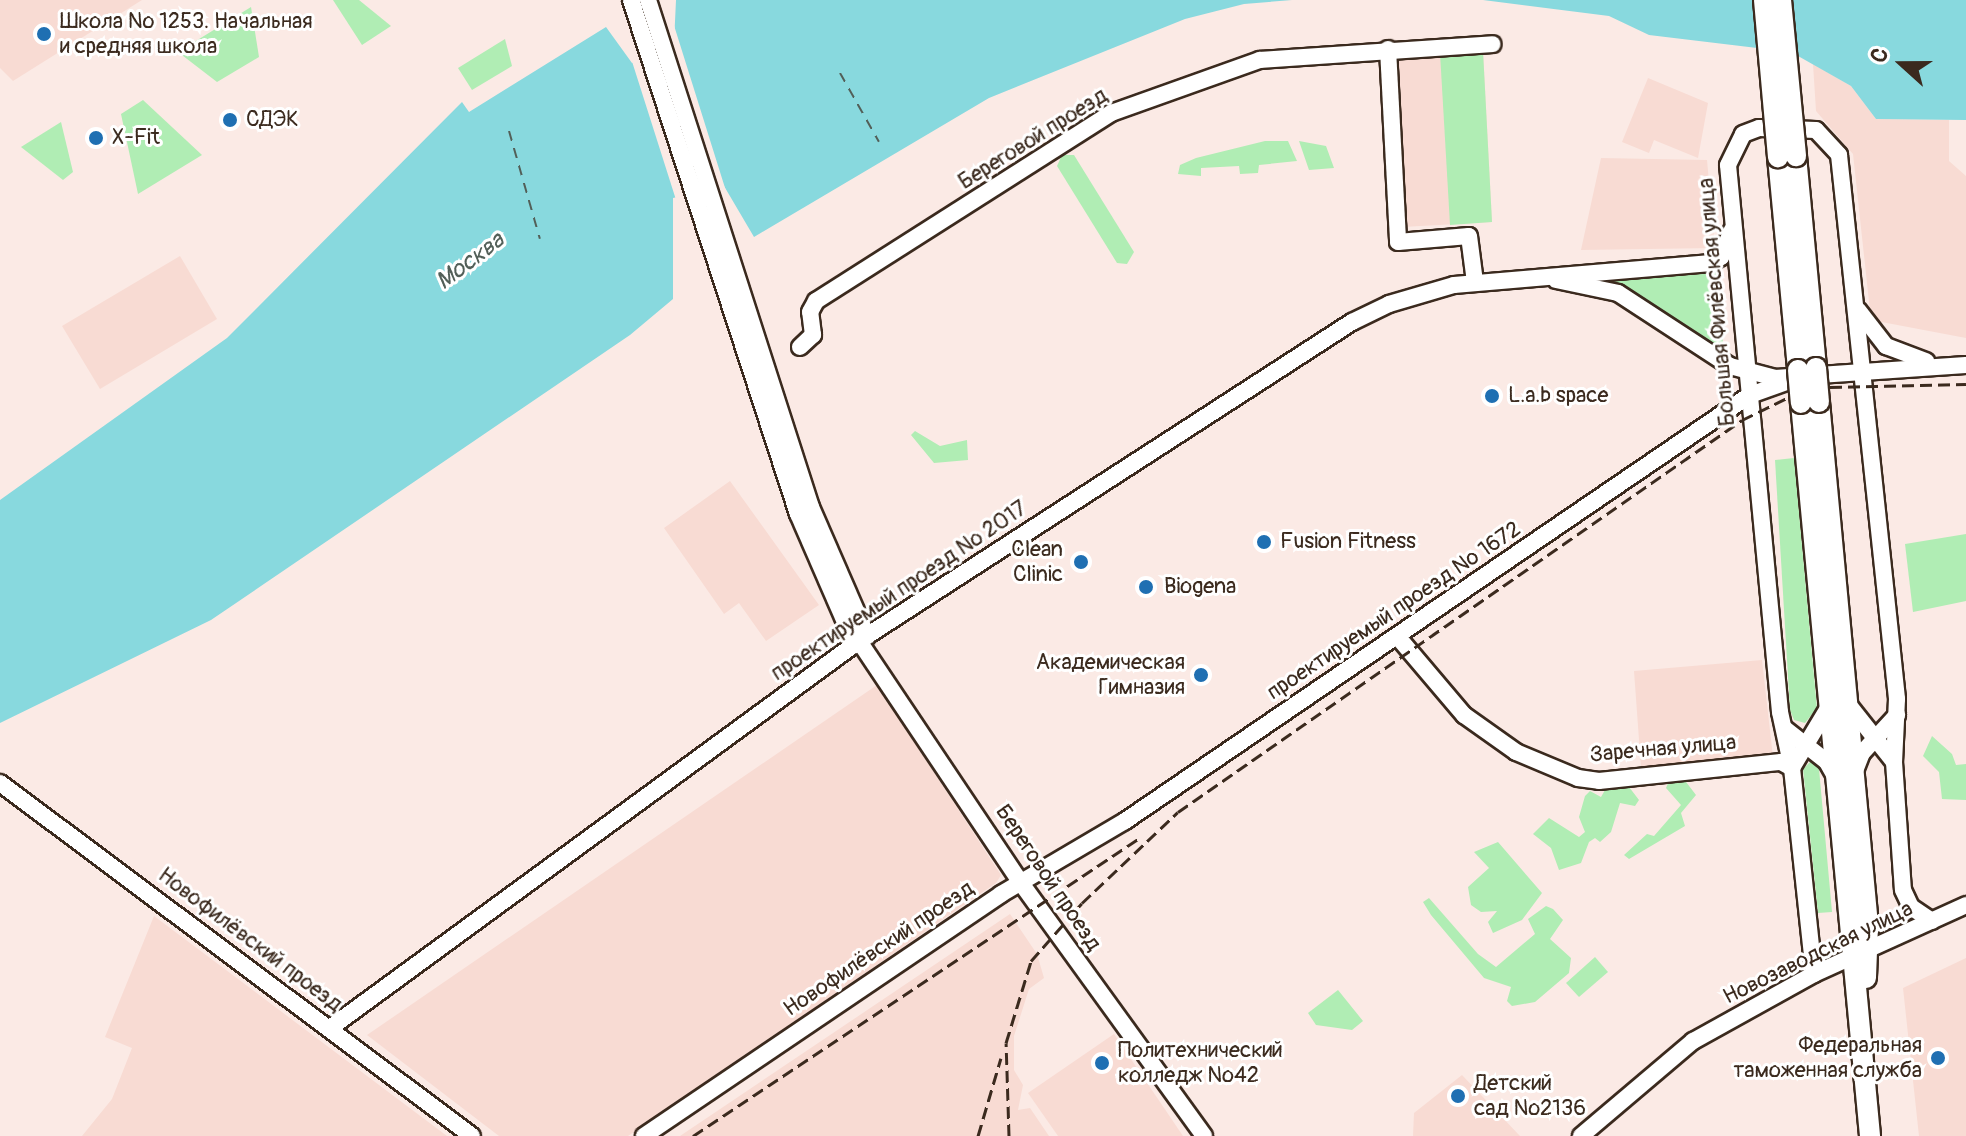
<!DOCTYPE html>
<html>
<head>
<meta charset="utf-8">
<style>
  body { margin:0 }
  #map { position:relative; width:1966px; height:1136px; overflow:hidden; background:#fbeae5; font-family:Pangolin,sans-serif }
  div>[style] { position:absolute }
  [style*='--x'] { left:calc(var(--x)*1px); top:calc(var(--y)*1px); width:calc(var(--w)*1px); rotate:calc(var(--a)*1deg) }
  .built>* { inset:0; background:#f8dbd3 }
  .green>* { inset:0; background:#b0edb4 }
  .water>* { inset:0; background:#88d9de }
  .pier>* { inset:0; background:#fbeae5 }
  .ferry>* { height:2px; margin-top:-1px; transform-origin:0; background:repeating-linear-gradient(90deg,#525f58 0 10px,transparent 0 18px) }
  .roads { filter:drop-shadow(2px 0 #3b2a1e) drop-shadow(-2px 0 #3b2a1e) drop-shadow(0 2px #3b2a1e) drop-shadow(0 -2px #3b2a1e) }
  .minor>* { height:16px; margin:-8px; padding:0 8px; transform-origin:8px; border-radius:8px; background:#fff }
  .major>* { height:20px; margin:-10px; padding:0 10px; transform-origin:10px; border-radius:10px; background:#fff }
  .rail>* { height:3px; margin-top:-1.5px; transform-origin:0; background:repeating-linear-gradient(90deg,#3b2a1e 0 12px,transparent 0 18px) }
  .bridges { filter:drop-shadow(2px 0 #3b2a1e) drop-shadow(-2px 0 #3b2a1e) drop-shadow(0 2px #3b2a1e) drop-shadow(0 -2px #3b2a1e) }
  .major-bridge>* { height:20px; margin:-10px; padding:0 10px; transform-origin:10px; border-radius:10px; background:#fff }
  .dots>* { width:22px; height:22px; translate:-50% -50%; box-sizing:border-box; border:4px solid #fff; border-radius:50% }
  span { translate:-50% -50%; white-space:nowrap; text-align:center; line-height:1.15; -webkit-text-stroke:6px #fff; paint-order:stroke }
  .poi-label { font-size:22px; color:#3b2a1e }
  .left { translate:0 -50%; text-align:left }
  .right { translate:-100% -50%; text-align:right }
  .street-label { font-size:22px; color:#3b2a1e }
  .water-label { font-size:24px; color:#525f58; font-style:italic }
  .north { position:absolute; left:1862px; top:24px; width:80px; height:80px; -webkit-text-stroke:6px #fff; paint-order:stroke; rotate:291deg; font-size:22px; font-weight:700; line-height:32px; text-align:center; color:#3b2a1e }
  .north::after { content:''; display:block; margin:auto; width:28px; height:36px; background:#3b2a1e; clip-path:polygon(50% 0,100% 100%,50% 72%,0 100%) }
</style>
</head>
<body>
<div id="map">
  <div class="built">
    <div style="clip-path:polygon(0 0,142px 0,13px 81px,0 68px)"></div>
    <div style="clip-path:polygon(1483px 51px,1492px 222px,1403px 227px,1393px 56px)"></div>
    <div style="clip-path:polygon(1813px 64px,1851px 86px,1876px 119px,1949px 120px,1949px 161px,1966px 176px,1966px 338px,1871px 320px,1853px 154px,1816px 111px)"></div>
    <div style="clip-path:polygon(1648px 78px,1708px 103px,1698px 158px,1654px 140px,1649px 153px,1622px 142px)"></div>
    <div style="clip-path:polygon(1601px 158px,1707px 160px,1715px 248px,1581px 250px)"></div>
    <div style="clip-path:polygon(180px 256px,217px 319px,100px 389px,62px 326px)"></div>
    <div style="clip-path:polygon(730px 481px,819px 605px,766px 641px,739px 603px,724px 614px,664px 528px)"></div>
    <div style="clip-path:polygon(1762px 660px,1773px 757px,1641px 767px,1634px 671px)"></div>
    <div style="clip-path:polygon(877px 685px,1001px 875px,996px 883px,628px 1136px,499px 1136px,367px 1035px)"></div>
    <div style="clip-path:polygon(1010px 914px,1037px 954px,1044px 978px,1029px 989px,1014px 1036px,1014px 1070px,1023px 1085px,1018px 1110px,1030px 1108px,1049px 1136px,680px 1136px)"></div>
    <div style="clip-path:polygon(154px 916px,447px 1136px,82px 1136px,112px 1099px,132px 1048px,105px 1037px)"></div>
    <div style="clip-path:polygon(1966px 958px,1966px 1136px,1919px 1136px,1903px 988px)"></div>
    <div style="clip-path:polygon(1114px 1034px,1183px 1136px,1058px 1136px,1028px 1093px)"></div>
    <div style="clip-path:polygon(1462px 1075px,1520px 1136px,1413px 1136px,1414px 1113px)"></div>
  </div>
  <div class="green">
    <div style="clip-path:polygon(333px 0,359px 0,391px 26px,362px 45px)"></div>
    <div style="clip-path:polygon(251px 7px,259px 57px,217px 82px,178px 52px)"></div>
    <div style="clip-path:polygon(505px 39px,512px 66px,472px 90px,458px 68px)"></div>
    <div style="clip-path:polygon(1483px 51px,1492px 222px,1450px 225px,1440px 53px)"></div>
    <div style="clip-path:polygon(143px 100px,202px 155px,138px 194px,121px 114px)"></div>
    <div style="clip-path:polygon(61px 122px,73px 172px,63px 180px,21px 147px)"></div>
    <div style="clip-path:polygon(1265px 141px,1288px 141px,1297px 161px,1259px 165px,1258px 173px,1240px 174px,1239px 166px,1201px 168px,1201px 176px,1178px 174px,1180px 165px,1196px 158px)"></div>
    <div style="clip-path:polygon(1299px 141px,1326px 146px,1334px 168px,1309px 170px)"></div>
    <div style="clip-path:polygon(1062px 155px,1074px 155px,1134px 252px,1127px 264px,1117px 263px,1057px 166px)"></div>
    <div style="clip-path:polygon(1716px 268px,1724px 353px,1647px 301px,1587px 277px)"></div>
    <div style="clip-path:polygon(915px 431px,940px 446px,967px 440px,968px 460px,934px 463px,911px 435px)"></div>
    <div style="clip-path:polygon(1794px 458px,1817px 708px,1805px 723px,1794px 720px,1790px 710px,1775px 460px)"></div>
    <div style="clip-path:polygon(1966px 534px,1966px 601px,1913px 612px,1905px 544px)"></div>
    <div style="clip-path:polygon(1932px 736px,1952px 754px,1956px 765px,1966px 764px,1966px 800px,1942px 799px,1939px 772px,1923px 756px)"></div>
    <div style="clip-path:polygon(1812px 760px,1819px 769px,1832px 912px,1818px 913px,1803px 769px)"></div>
    <div style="clip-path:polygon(1683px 778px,1696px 795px,1681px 813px,1685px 826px,1629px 859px,1624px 855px,1647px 834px,1654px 836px,1681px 805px,1666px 788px,1669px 781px)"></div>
    <div style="clip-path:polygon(1626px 783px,1639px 800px,1635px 806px,1620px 803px,1611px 832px,1600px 842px,1595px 838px,1589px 842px,1581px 863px,1559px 870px,1551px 848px,1533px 834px,1549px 818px,1579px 837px,1585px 832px,1579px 817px,1585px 796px,1590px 791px,1601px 797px,1605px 790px)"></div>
    <div style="clip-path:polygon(1498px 842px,1542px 893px,1522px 920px,1493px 933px,1488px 922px,1497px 911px,1481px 912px,1471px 905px,1468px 887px,1489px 868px,1474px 852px)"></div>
    <div style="clip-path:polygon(1429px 898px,1478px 954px,1496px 967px,1535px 934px,1528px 919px,1546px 906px,1553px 909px,1563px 920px,1550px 939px,1571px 958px,1569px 973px,1535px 1002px,1512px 1006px,1507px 1001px,1511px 987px,1484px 978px,1431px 915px,1423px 902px)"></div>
    <div style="clip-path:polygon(1595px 957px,1608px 972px,1579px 997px,1566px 983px)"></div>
    <div style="clip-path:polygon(1338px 990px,1363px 1021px,1352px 1030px,1316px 1025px,1308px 1013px)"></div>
  </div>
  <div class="water">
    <div style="clip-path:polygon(676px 0,1292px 0,1244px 4px,1185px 19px,989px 98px,754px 237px,724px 186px,673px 198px,673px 299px,630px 335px,211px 620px,0 723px,0 500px,227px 338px,462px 102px,469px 112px,606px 27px,632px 63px,674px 43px)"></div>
    <div style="clip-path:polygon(1483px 0,1966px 0,1966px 120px,1876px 119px,1851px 86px,1791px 52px,1649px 35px,1609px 16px)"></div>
  </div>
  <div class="pier">
    <div style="clip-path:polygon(672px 19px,731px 207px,722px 191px,677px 203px,629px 52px,633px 58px,671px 40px)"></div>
  </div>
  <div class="ferry">
    <div style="--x:840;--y:73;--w:79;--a:60.5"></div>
    <div style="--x:509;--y:131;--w:112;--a:74"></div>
  </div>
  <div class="roads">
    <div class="minor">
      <div style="--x:631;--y:0;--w:540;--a:72"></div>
      <div style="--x:798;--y:514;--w:143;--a:66.5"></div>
      <div style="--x:648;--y:0;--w:533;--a:72.18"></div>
      <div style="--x:811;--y:507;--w:141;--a:66.5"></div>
      <div style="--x:1388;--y:49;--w:193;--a:87"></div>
      <div style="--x:1398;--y:242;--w:71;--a:-4.8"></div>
      <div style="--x:1469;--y:236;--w:46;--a:82.6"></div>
      <div style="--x:1556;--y:280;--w:63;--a:11.8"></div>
      <div style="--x:1618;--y:293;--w:134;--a:33.1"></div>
      <div style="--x:1730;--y:366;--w:47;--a:14.9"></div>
      <div style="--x:1775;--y:378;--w:191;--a:-3.9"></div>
      <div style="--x:1858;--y:310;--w:46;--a:52.1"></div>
      <div style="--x:1886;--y:346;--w:43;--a:20.6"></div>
      <div style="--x:800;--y:347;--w:18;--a:-43"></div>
      <div style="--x:813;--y:335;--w:23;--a:-97"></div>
      <div style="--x:810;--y:312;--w:13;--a:-61"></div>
      <div style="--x:816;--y:301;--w:350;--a:-32.5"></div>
      <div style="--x:1111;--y:113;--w:158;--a:-19.6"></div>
      <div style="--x:1260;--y:60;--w:233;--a:-3.9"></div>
      <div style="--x:1397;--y:636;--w:104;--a:49.7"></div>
      <div style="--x:1464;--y:715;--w:64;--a:35.4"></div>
      <div style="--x:1516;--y:752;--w:67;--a:22.8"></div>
      <div style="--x:1578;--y:778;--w:21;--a:8"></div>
      <div style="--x:1599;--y:781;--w:183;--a:-6"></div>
      <div style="--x:1781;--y:762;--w:13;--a:29"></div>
      <div style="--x:859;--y:641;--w:291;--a:56.2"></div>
      <div style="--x:1021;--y:883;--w:312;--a:54.1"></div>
      <div style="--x:1848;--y:704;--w:74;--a:51.6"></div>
      <div style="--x:1784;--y:728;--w:55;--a:38.3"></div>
      <div style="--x:1827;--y:762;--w:18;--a:61"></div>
      <div style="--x:1792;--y:768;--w:70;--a:-59"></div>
      <div style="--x:1855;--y:771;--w:19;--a:-69"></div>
      <div style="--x:1862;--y:753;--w:52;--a:-47.4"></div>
      <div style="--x:0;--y:783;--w:589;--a:36.79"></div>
      <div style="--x:1814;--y:974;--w:207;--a:-96.1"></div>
      <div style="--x:1792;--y:768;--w:57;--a:-102.1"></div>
      <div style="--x:1780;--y:712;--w:549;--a:-95.43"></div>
      <div style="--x:1728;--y:165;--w:34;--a:-64"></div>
      <div style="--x:1743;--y:134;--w:17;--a:-21"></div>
      <div style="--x:1759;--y:128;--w:57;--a:2"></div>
      <div style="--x:1816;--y:130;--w:34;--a:47"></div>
      <div style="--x:1839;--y:155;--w:547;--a:83.91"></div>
      <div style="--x:1897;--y:699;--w:63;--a:92.7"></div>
      <div style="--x:1894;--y:762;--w:128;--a:86"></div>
      <div style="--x:1903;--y:890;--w:19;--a:65"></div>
      <div style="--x:1911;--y:907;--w:25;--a:34"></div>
      <div style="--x:330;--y:1028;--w:655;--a:-36.19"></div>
      <div style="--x:859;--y:641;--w:587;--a:-32.91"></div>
      <div style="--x:1352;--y:322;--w:41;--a:-25.9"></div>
      <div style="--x:1389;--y:304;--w:68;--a:-16.3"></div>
      <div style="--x:1454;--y:285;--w:258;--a:-4.9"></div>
      <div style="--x:1711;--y:263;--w:12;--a:-31"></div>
      <div style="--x:1721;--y:257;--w:29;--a:-68"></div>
      <div style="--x:644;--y:1136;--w:431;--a:-34.1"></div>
      <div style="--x:1001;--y:894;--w:144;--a:-30.5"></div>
      <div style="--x:1125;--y:821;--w:756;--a:-34.28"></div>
      <div style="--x:1750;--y:395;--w:45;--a:-19.7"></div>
      <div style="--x:1581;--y:1136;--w:147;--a:-40.3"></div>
      <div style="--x:1693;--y:1041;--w:138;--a:-29"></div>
      <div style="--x:1814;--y:974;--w:167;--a:-24.4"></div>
    </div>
    <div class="major">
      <div style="--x:1796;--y:156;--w:213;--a:84.6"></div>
      <div style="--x:1778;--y:157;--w:214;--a:84.6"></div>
      <div style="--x:1819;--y:402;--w:525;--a:84.65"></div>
      <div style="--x:1868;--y:925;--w:53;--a:92.2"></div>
      <div style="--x:1801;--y:403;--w:736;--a:84.62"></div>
    </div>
  </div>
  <div class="rail">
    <div style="--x:693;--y:1136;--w:535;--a:-33.72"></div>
    <div style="--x:978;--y:1136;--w:81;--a:-73.6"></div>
    <div style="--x:1009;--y:1136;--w:93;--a:-91.8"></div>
    <div style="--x:1006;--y:1043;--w:86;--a:-73"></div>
    <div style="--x:1031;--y:961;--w:77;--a:-48.7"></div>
    <div style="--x:1082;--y:903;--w:132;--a:-43.5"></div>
    <div style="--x:1178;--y:812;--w:687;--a:-34.8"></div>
    <div style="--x:1742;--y:420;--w:52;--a:-26.1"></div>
    <div style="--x:1789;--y:397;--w:42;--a:-13.7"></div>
    <div style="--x:1830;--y:387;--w:136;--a:-1.3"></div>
  </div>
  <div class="bridges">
    <div class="major-bridge">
      <div style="--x:1764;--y:0;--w:158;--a:84.9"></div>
      <div style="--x:1781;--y:0;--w:157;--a:84.5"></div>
      <div style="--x:1816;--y:368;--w:34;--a:85"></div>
      <div style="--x:1798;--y:370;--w:33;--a:85"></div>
    </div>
  </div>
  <div class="dots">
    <div style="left:44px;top:34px;background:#1f6fb2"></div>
    <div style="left:230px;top:120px;background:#1f6fb2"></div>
    <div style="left:96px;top:138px;background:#1f6fb2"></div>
    <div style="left:1492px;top:396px;background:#1f6fb2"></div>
    <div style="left:1264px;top:542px;background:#1f6fb2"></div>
    <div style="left:1081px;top:562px;background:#1f6fb2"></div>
    <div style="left:1146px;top:587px;background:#1f6fb2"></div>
    <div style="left:1201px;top:675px;background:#1f6fb2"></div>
    <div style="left:1938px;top:1058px;background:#1f6fb2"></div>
    <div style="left:1102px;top:1063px;background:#1f6fb2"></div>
    <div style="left:1458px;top:1096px;background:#1f6fb2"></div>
  </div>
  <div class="poi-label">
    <span class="left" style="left:60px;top:34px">Школа № 1253. Начальная<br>и средняя школа</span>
    <span class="left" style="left:246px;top:120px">СДЭК</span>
    <span class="left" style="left:112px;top:138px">X-Fit</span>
    <span class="left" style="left:1508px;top:396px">L.a.b space</span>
    <span class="left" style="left:1280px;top:542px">Fusion Fitness</span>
    <span class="right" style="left:1063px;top:562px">Clean<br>Clinic</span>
    <span class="left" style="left:1164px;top:587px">Biogena</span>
    <span class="right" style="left:1185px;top:675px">Академическая<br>Гимназия</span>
    <span class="right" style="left:1922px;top:1058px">Федеральная<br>таможенная служба</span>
    <span class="left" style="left:1118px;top:1063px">Политехнический<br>колледж №42</span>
    <span class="left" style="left:1474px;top:1096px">Детский<br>сад №2136</span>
  </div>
  <div class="street-label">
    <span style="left:1033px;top:139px;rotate:-32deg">Береговой проезд</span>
    <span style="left:1717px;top:302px;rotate:-95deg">Большая Филёвская улица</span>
    <span style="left:899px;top:591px;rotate:-34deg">проектируемый проезд № 2017</span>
    <span style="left:1394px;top:611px;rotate:-34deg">проектируемый проезд № 1672</span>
    <span style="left:1663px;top:749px;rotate:-5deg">Заречная улица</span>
    <span style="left:1048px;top:878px;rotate:56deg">Береговой проезд</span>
    <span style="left:250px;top:940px;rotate:37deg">Новофилёвский проезд</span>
    <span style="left:879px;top:949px;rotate:-34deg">Новофилёвский проезд</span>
    <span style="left:1818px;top:953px;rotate:-26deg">Новозаводская улица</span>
  </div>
  <div class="water-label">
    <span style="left:470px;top:261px;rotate:-37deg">Москва</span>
  </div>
  <div class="north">С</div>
</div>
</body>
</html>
